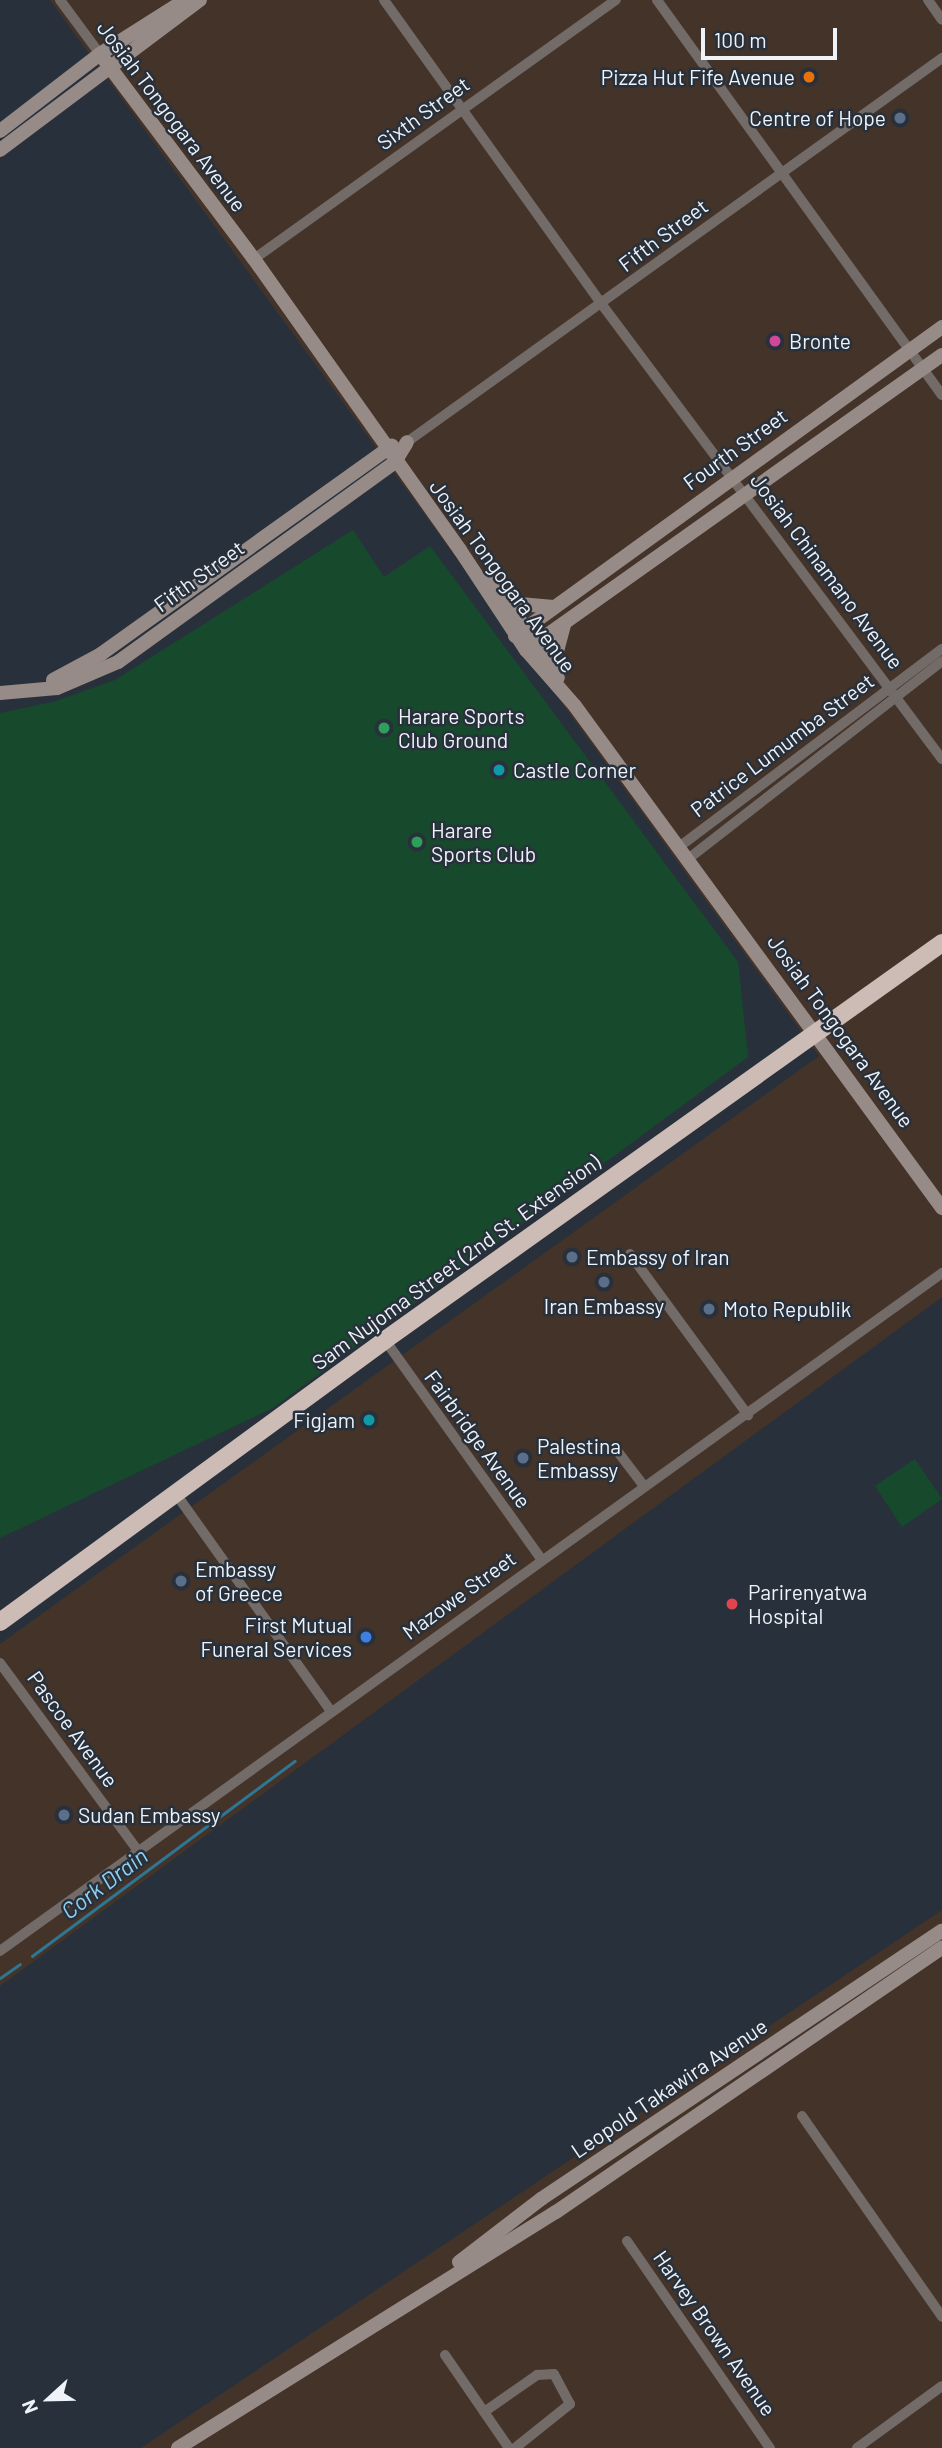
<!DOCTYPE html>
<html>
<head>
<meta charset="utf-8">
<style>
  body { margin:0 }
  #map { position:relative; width:942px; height:2448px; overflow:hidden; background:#28313b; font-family:Barlow,sans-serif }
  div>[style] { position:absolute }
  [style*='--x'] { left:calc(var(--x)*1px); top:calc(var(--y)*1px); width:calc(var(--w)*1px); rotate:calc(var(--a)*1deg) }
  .commercial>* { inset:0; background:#443329 }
  .green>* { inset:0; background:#174a2d }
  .stream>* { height:2.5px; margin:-1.25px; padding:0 1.25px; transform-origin:1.25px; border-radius:1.25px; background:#2e7695 }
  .street>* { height:10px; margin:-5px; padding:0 5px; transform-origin:5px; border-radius:5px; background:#726b68 }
  .secondary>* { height:14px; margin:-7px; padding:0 7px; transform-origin:7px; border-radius:7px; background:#978b88 }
  .highway>* { height:18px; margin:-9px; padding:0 9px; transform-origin:9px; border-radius:9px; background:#cdbbb6 }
  .dots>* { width:19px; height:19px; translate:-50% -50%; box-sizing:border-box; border:4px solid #28313b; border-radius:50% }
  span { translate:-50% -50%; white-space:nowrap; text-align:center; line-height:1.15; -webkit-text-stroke:5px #28313b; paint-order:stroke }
  .poi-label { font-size:21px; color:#eef3fa }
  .right { translate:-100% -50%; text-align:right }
  .left { translate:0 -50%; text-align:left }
  .street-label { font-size:21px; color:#eef3fa }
  .water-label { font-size:23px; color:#8ed2f3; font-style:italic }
  .north { position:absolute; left:14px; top:2364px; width:70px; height:70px; -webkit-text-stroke:5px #28313b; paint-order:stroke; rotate:248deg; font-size:19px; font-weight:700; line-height:28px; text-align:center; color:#eef3fa }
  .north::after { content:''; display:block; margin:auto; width:24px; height:32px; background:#eef3fa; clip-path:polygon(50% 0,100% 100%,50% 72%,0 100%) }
  .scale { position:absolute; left:701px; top:28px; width:136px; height:32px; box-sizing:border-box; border:4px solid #eef3fa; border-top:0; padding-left:9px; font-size:21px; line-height:24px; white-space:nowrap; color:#eef3fa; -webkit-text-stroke:5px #28313b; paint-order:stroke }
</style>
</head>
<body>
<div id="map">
  <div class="commercial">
    <div style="clip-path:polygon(50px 0,942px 0,942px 1297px,0 1986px,0 1644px,819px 1056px)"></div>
    <div style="clip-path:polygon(942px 1910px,942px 2448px,141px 2448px)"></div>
  </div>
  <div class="green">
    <div style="clip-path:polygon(353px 530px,384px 577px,430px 546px,738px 962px,748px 1057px,273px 1408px,0 1538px,0 713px,53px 702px,115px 680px)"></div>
    <div style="clip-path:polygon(915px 1459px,942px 1499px,902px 1527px,875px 1486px)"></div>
  </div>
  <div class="stream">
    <div style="--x:32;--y:1956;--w:327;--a:-36.6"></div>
    <div style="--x:0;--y:1978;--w:24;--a:-35"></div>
  </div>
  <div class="street">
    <div style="--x:60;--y:0;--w:67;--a:53.5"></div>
    <div style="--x:384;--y:0;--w:376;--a:54.4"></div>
    <div style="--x:603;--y:306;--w:566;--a:53.19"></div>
    <div style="--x:657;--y:0;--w:487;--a:54.2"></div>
    <div style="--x:928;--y:0;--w:24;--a:55"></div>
    <div style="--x:254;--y:259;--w:445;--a:-35.6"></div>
    <div style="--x:407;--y:442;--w:659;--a:-35.67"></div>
    <div style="--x:679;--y:847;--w:329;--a:-37"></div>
    <div style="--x:688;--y:859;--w:322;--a:-37.9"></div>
    <div style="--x:630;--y:1254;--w:200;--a:53.8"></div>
    <div style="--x:385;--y:1340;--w:269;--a:54.5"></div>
    <div style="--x:615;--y:1448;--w:48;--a:52.7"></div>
    <div style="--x:176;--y:1494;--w:267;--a:54.5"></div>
    <div style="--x:0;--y:1663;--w:235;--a:53.7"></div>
    <div style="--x:0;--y:1951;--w:1161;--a:-35.74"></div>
    <div style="--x:802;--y:2116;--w:245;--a:55.1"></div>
    <div style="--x:627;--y:2241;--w:252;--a:55.4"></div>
    <div style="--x:445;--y:2355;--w:113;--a:55.5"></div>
    <div style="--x:484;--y:2412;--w:65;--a:-34.9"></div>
    <div style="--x:537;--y:2375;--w:17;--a:-3"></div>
    <div style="--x:554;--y:2374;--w:34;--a:62"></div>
    <div style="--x:570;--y:2404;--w:70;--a:141.3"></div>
    <div style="--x:857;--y:2448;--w:105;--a:-36.1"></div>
  </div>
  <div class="secondary">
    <div style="--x:100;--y:54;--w:256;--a:53.1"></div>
    <div style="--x:254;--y:259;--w:357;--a:54.7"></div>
    <div style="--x:460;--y:550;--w:120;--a:56.6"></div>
    <div style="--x:526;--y:650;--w:74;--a:48.8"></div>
    <div style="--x:575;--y:706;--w:622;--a:53.83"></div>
    <div style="--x:0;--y:131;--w:126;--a:-37.6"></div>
    <div style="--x:100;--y:54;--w:101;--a:-32.4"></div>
    <div style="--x:0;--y:150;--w:250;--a:-36.9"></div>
    <div style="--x:486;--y:579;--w:63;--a:50.8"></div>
    <div style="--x:526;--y:628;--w:59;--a:57.4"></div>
    <div style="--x:508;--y:603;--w:46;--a:5"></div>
    <div style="--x:515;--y:636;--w:527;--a:-35.89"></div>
    <div style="--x:526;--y:650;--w:510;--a:-35.34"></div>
    <div style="--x:552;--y:670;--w:47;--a:-75.1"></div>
    <div style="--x:53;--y:680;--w:55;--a:-28.4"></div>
    <div style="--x:101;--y:654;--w:358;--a:-35.6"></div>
    <div style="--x:0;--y:693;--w:57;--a:-5"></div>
    <div style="--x:57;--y:688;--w:66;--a:-23.1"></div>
    <div style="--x:118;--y:662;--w:342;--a:-35.8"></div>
    <div style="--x:395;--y:462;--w:23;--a:-59"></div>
    <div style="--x:459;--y:2262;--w:103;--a:-37.5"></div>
    <div style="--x:541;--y:2199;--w:482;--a:-33.8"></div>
    <div style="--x:178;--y:2448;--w:446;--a:-32"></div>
    <div style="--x:556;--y:2212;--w:468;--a:-34.4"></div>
  </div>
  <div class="highway">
    <div style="--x:0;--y:1622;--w:477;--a:-36.2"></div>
    <div style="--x:385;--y:1340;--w:684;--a:-35.48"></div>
  </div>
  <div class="dots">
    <div style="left:809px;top:77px;background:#e8710a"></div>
    <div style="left:900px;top:118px;background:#5c6f8a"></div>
    <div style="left:775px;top:341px;background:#d1479c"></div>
    <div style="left:384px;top:728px;background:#2e9e5b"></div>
    <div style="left:499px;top:770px;background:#0f9aa8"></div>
    <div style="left:417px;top:842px;background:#2e9e5b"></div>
    <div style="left:572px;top:1257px;background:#5c6f8a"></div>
    <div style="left:604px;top:1282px;background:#5c6f8a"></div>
    <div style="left:709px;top:1309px;background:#5c6f8a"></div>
    <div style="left:369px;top:1420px;background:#0f9aa8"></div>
    <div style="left:523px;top:1458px;background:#5c6f8a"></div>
    <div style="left:181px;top:1581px;background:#5c6f8a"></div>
    <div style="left:732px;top:1604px;background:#e0444e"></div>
    <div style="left:366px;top:1637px;background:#3f7fe0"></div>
    <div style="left:64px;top:1815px;background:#5c6f8a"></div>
  </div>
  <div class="poi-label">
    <span class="right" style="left:795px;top:77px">Pizza Hut Fife Avenue</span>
    <span class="right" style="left:886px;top:118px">Centre of Hope</span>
    <span class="left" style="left:789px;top:341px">Bronte</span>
    <span class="left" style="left:398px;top:728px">Harare Sports<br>Club Ground</span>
    <span class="left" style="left:513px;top:770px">Castle Corner</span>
    <span class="left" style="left:431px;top:842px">Harare<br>Sports Club</span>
    <span class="left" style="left:586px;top:1257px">Embassy of Iran</span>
    <span style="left:604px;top:1306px">Iran Embassy</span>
    <span class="left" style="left:723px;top:1309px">Moto Republik</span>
    <span class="right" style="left:355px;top:1420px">Figjam</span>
    <span class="left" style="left:537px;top:1458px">Palestina<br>Embassy</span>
    <span class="left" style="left:195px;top:1581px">Embassy<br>of Greece</span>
    <span class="left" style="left:748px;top:1604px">Parirenyatwa<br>Hospital</span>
    <span class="right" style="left:352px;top:1637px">First Mutual<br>Funeral Services</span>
    <span class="left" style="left:78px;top:1815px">Sudan Embassy</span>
  </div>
  <div class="street-label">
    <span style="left:423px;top:113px;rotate:-36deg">Sixth Street</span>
    <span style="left:172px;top:116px;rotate:53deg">Josiah Tongogara Avenue</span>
    <span style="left:663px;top:235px;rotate:-37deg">Fifth Street</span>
    <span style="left:735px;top:449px;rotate:-36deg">Fourth Street</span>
    <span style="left:827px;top:571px;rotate:53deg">Josiah Chinamano Avenue</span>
    <span style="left:199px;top:576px;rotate:-36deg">Fifth Street</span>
    <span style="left:503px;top:576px;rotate:54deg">Josiah Tongogara Avenue</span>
    <span style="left:782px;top:745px;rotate:-37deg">Patrice Lumumba Street</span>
    <span style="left:841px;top:1031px;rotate:54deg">Josiah Tongogara Avenue</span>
    <span style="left:456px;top:1262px;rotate:-36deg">Sam Nujoma Street (2nd St. Extension)</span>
    <span style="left:478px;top:1439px;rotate:54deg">Fairbridge Avenue</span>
    <span style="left:459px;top:1595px;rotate:-36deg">Mazowe Street</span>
    <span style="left:73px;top:1729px;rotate:54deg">Pascoe Avenue</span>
    <span style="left:669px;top:2088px;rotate:-34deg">Leopold Takawira Avenue</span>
    <span style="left:715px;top:2333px;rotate:55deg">Harvey Brown Avenue</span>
  </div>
  <div class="water-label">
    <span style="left:104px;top:1883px;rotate:-37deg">Cork Drain</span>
  </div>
  <div class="north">N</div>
  <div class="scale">100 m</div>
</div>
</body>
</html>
